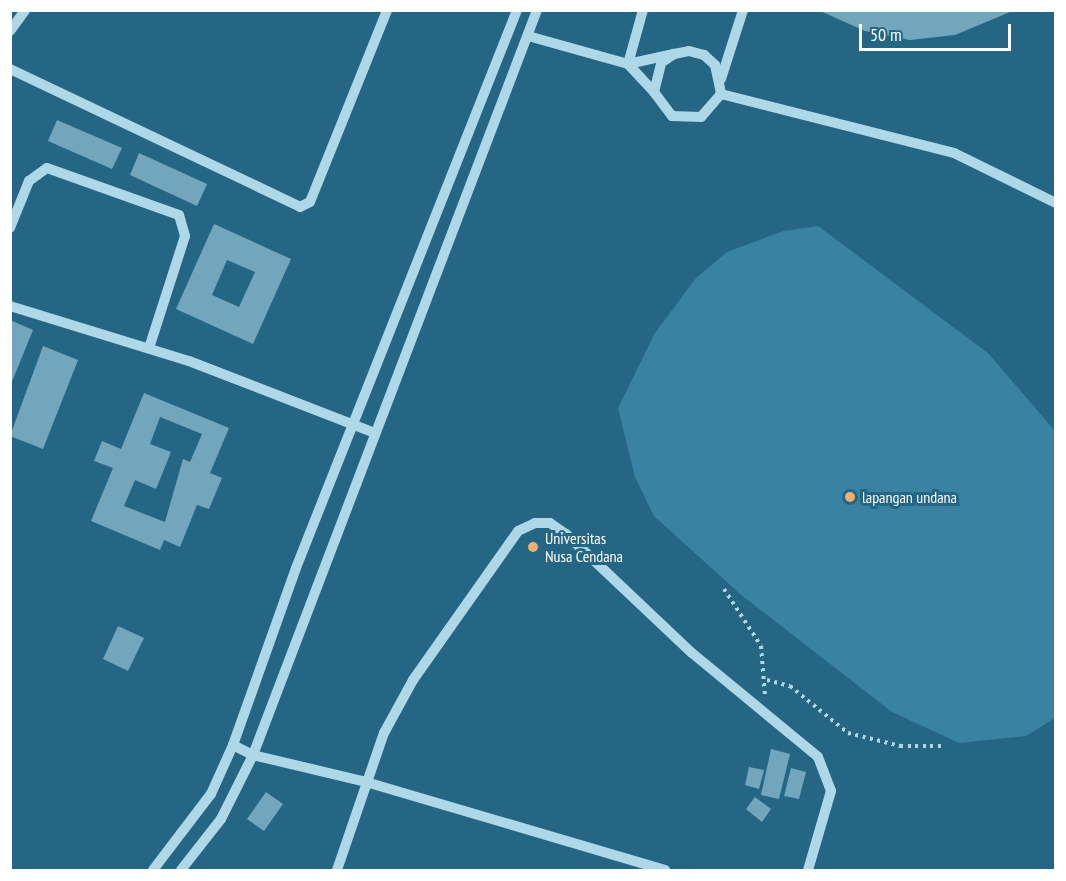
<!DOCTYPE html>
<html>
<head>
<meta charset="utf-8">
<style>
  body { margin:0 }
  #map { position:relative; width:1066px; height:881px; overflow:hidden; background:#256685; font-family:"PT Sans Narrow",sans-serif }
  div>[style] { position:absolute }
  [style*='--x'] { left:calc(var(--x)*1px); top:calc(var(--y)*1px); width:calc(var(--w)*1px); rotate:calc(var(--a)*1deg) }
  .green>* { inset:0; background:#3982a1 }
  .building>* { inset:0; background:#72a6bd }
  .path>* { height:4px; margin-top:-2px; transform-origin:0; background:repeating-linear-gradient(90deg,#aed7e8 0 3px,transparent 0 7.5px) }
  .minor>* { height:10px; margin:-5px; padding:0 5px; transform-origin:5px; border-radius:5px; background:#aed7e8 }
  .dots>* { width:16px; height:16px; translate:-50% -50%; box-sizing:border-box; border:3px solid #256685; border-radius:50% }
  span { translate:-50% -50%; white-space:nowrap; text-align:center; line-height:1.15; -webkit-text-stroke:6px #256685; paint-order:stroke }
  .poi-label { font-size:16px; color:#fff }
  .left { translate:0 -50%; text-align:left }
  .frame { position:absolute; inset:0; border:12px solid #fff; pointer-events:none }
  .scale { position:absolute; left:859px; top:24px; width:152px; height:27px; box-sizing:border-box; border:3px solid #fff; border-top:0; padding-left:8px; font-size:18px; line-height:21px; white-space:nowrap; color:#fff; -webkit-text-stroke:4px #256685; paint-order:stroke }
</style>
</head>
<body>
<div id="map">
  <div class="green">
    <div style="clip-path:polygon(818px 226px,988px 353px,1055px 431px,1055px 718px,1026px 736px,959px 743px,892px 712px,740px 594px,654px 516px,635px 477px,618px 408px,655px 333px,696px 278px,727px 252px,783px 231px)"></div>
  </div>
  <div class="building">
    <div style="clip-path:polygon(818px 10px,1015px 10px,955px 35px,910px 40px,865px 31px)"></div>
    <div style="clip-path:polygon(57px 120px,122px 148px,112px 169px,48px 141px)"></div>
    <div style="clip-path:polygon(139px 153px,207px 184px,197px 206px,130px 175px)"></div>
    <div style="clip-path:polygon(evenodd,214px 224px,291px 259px,253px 344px,176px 309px,214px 224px,227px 260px,255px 272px,239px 307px,212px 295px,227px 260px)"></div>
    <div style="clip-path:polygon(10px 320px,33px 330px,11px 384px,10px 384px)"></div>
    <div style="clip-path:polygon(43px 346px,78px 360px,43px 449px,10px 436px)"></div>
    <div style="clip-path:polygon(evenodd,144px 393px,229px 428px,210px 473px,222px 478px,209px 509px,197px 505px,180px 547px,164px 540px,160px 550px,91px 521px,113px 468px,94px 461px,102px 441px,121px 449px,144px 393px,160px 417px,202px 434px,190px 462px,183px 459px,165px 522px,124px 506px,135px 480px,156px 489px,171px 452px,150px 444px,160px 417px)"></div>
    <div style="clip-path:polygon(118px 626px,144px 638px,128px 671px,103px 659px)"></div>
    <div style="clip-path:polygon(771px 749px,790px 754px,779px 799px,761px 795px)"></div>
    <div style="clip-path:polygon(749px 767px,764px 770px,759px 789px,745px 785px)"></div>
    <div style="clip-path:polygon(791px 768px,806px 772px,799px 799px,784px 796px)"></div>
    <div style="clip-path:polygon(266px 792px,283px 804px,264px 831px,247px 819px)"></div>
    <div style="clip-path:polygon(755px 797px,771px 809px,762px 822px,746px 809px)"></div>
  </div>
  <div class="path">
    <div style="--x:724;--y:589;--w:68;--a:57"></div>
    <div style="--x:761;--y:646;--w:50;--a:85.4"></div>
    <div style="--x:767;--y:680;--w:24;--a:15"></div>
    <div style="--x:790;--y:686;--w:75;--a:39"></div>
    <div style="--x:848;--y:733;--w:54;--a:14"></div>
    <div style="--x:900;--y:746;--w:43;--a:0"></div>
  </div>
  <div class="minor">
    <div style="--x:10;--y:31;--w:26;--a:-54"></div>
    <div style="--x:528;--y:36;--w:104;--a:15.6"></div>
    <div style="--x:628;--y:64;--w:47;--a:-12.3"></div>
    <div style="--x:674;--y:54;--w:15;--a:-11"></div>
    <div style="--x:689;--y:51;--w:16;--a:15"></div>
    <div style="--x:704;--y:55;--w:15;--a:42"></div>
    <div style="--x:715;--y:65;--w:30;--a:78"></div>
    <div style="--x:721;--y:94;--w:30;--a:131"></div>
    <div style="--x:701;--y:117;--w:29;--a:-178"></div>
    <div style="--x:672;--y:116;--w:30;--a:-127"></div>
    <div style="--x:654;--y:92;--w:30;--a:-76"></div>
    <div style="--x:661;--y:63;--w:16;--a:-35"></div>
    <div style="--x:628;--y:64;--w:56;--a:-74.5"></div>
    <div style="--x:628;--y:64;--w:38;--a:47"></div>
    <div style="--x:10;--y:69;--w:321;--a:25.4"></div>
    <div style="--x:300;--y:207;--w:11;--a:-27"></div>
    <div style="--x:310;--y:202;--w:207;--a:-68.1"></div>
    <div style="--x:721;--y:79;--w:72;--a:-72.3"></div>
    <div style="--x:721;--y:94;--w:240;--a:14.2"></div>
    <div style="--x:954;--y:153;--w:114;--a:26.1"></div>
    <div style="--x:10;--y:228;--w:51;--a:-68"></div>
    <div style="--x:29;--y:181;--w:22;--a:-36"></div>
    <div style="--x:47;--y:168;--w:140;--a:19.6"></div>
    <div style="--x:179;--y:215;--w:22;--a:74"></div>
    <div style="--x:185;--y:236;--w:118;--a:107.8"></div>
    <div style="--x:10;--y:306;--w:187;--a:17.1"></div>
    <div style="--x:189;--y:361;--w:199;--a:21.2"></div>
    <div style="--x:233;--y:745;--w:22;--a:27"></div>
    <div style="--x:253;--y:755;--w:116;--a:13.4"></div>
    <div style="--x:366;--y:782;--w:312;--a:16.4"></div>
    <div style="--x:153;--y:870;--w:96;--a:-52.7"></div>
    <div style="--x:211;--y:794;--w:54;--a:-65.8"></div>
    <div style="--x:233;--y:745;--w:188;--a:-70.4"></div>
    <div style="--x:296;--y:568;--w:600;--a:-68.39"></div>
    <div style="--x:181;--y:870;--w:65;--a:-51.9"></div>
    <div style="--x:221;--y:819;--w:72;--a:-63.4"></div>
    <div style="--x:253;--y:755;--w:797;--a:-69.13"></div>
    <div style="--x:337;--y:870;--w:145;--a:-71.1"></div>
    <div style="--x:384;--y:733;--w:60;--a:-61.3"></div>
    <div style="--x:413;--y:680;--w:182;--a:-54.8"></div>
    <div style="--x:518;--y:531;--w:19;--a:-25"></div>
    <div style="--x:535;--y:523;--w:15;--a:0"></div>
    <div style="--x:550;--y:523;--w:19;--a:35"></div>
    <div style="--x:566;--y:534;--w:173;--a:43.4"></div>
    <div style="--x:692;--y:653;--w:163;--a:39.5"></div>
    <div style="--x:818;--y:757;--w:36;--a:69"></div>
    <div style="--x:831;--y:791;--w:82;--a:106.2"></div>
  </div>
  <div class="dots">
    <div style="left:850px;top:497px;background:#f2ad72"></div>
    <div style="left:533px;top:547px;background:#f2ad72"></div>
  </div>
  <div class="poi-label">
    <span class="left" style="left:862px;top:497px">lapangan undana</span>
    <span class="left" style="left:545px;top:547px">Universitas<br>Nusa Cendana</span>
  </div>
  <div class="frame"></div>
  <div class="scale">50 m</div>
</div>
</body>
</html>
